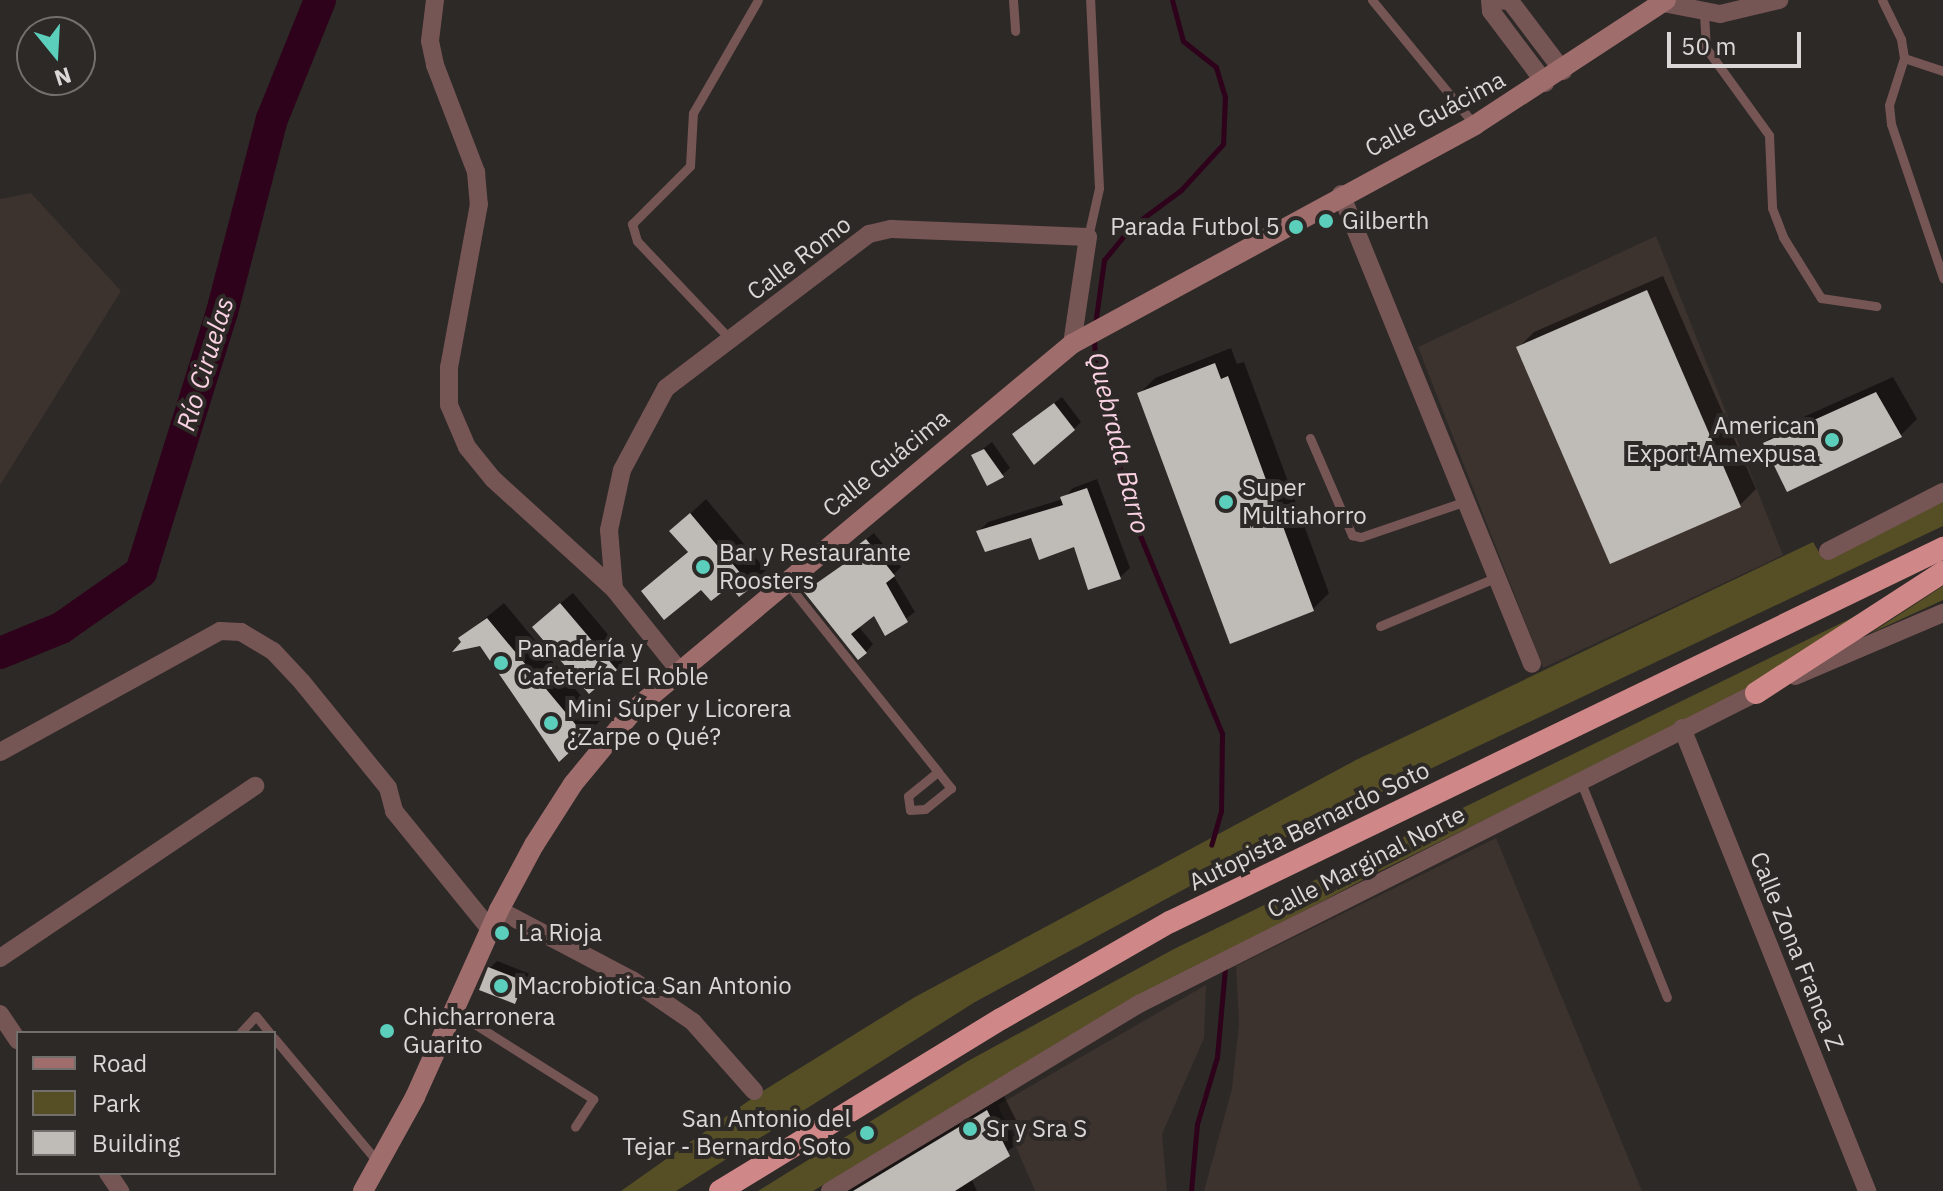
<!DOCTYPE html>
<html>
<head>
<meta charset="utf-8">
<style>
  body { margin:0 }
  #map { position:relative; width:1943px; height:1191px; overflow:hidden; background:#2d2927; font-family:"IBM Plex Sans",sans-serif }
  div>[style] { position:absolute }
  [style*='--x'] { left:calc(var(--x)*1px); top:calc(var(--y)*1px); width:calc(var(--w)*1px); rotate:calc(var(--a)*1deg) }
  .built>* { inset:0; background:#3c322e }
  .green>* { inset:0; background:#564f26 }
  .shadow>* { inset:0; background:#0007 }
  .stream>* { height:5px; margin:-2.5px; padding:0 2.5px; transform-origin:2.5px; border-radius:2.5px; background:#2e021a }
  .river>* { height:32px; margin:-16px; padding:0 16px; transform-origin:16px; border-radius:16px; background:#2e021a }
  .building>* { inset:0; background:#bfbbb7 }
  .service>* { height:9px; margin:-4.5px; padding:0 4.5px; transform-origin:4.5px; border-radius:4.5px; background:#765555 }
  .minor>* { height:18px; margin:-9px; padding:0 9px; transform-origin:9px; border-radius:9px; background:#765555 }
  .secondary>* { height:20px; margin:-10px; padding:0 10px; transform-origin:10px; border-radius:10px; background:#a06d6d }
  .trunk>* { height:22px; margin:-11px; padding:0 11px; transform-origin:11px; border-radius:11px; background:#d08788 }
  .dots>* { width:22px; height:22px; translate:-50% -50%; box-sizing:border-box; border:4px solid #2d2927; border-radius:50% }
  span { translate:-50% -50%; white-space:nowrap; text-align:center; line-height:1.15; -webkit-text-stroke:8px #2d2927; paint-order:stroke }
  .street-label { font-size:24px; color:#dad7d6 }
  .poi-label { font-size:24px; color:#dad7d6 }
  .left { translate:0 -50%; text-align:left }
  .right { translate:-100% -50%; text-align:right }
  .water-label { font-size:26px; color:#fbd2e3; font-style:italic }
  .legend { position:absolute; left:16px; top:1031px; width:260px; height:144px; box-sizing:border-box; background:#2d2927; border:2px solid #726f6d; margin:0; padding:10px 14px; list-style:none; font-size:24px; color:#dad7d6 }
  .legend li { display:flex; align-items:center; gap:16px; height:40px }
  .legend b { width:40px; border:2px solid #726f6d }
  .north { position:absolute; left:16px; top:16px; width:80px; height:80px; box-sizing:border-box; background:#2d2927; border:2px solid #726f6d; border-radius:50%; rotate:162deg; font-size:22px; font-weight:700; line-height:32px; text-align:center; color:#dad7d6 }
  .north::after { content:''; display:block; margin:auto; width:28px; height:36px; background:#5bcebc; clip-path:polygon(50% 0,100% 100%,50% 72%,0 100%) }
  .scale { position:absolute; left:1667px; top:32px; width:134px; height:36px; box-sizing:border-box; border:4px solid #dad7d6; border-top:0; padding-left:10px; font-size:24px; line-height:28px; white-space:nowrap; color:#dad7d6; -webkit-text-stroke:6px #2d2927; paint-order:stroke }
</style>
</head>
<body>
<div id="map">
  <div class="built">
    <div style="clip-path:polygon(31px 193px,121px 291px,0 485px,0 199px)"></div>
    <div style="clip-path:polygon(1656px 236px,1783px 555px,1543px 668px,1418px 347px)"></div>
    <div style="clip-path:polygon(1496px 838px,1642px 1191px,1204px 1191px,1232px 1089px,1239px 1024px,1236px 966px)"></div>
    <div style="clip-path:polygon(1206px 985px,1204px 1038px,1162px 1134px,1167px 1191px,1035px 1191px,998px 1105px)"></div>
  </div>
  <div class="green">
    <div style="clip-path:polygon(1943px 500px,1943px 526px,1242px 858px,975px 1002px,676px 1191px,621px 1191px,761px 1092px,915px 997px,1356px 760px,1813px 542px,1823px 559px)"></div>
    <div style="clip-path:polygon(1943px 586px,1943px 600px,1871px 633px)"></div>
    <div style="clip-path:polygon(1868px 610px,1753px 688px,1378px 872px,1146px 994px,813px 1191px,758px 1191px,968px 1061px,1174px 949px)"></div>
  </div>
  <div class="shadow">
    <div style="clip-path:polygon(1663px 276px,1756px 489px,1740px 505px,1518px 348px,1534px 332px)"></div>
    <div style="clip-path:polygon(1231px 348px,1237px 364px,1244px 362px,1329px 593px,1313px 609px,1139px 394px,1155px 378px)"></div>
    <div style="clip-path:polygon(1893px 377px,1917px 419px,1901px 435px,1765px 443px,1781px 427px)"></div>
    <div style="clip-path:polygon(1062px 397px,1081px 422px,1074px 429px,1014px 434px)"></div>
    <div style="clip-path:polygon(992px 442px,1010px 468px,1002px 475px,974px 456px)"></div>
    <div style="clip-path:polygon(1097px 479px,1130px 568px,1120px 577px,1075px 545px,978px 532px,988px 522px,1063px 499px,1073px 488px)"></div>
    <div style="clip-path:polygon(706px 499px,766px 570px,740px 594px,730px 583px,644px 591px,689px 550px,672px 531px)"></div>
    <div style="clip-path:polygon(874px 533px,901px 567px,893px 575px,915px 612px,886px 633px,874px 613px,858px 626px,873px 644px,866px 652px,806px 592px,856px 556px,860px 544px)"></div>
    <div style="clip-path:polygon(573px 593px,627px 657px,616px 669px,546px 615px)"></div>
    <div style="clip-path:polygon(504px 603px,601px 720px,560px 759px,481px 644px,461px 638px)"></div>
    <div style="clip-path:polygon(497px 961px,530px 974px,514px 1002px,490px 968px)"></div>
    <div style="clip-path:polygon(1004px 1096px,1025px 1138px,971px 1178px,977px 1191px,846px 1191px)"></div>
  </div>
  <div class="stream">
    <div style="--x:1095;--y:325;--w:66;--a:-82.1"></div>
    <div style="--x:1104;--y:260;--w:43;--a:-50.7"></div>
    <div style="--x:1131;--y:227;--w:62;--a:-36.5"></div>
    <div style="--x:1181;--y:190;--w:62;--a:-47.6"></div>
    <div style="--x:1223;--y:144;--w:47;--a:-87.6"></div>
    <div style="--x:1225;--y:97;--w:31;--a:-107"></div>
    <div style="--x:1216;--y:67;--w:42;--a:-141.8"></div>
    <div style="--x:1183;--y:41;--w:42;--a:-105"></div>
    <div style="--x:1094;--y:339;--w:41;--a:87.2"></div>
    <div style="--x:1096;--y:380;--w:146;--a:74.9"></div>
    <div style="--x:1134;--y:521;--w:230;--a:67.5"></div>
    <div style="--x:1222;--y:733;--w:78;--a:90.7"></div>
    <div style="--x:1221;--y:811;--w:35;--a:106"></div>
    <div style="--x:1191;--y:1191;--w:67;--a:-84.9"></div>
    <div style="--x:1197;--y:1124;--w:70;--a:-73.4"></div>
    <div style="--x:1217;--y:1057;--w:89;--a:-84.9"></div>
  </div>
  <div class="river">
    <div style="--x:0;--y:653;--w:66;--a:-22.3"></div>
    <div style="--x:61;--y:628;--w:98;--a:-35"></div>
    <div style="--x:141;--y:572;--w:272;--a:-72.7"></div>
    <div style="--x:222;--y:312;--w:199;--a:-75.5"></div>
    <div style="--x:272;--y:119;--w:128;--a:-68"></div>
  </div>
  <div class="building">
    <div style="clip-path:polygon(1647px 290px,1741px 507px,1610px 564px,1516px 347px)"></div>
    <div style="clip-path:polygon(1215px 363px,1221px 379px,1228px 376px,1314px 611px,1230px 644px,1137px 393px)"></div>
    <div style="clip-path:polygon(1876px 392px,1902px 437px,1787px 492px,1763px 443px)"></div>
    <div style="clip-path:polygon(1054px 403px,1075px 430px,1034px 465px,1012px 434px)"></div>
    <div style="clip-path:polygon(984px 449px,1004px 477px,987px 486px,971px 455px)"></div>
    <div style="clip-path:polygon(1087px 488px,1121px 579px,1088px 590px,1074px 547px,1039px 560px,1031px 538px,985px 552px,976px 531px,1063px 505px,1060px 497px)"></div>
    <div style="clip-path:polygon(690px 513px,752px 587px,739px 597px,730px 586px,711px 601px,701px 590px,664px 620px,641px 591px,688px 552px,669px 531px)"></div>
    <div style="clip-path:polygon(866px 539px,895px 576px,886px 583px,908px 622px,885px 636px,874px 616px,851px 634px,867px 653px,858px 660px,804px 592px,854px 557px,850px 551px)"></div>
    <div style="clip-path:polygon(560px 603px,617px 670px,589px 694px,532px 627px)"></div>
    <div style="clip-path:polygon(487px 618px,586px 737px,559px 762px,480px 646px,452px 652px,461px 642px,458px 638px)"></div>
    <div style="clip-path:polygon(488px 967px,524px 981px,515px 1004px,479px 990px)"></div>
    <div style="clip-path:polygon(987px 1110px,1010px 1156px,955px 1191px,853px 1191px)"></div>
  </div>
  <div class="service">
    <div style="--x:1013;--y:0;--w:31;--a:86"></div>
    <div style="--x:1372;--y:0;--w:161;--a:50.6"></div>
    <div style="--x:1882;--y:0;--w:43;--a:64"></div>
    <div style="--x:1901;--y:39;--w:19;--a:81"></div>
    <div style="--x:1904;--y:58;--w:49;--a:107.7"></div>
    <div style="--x:1889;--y:105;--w:19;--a:84"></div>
    <div style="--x:1891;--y:124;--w:163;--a:71.3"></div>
    <div style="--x:1704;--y:12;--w:36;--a:87"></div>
    <div style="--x:1706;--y:48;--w:107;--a:54.1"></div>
    <div style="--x:1769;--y:135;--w:73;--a:87.6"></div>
    <div style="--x:1772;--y:208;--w:31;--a:69"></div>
    <div style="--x:1783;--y:237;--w:72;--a:58.1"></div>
    <div style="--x:1821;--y:298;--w:56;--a:8.3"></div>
    <div style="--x:1904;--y:58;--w:41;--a:18.4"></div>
    <div style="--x:1088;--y:237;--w:50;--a:-77.3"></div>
    <div style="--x:1099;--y:188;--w:188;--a:-92.7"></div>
    <div style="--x:730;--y:339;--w:135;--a:-133.5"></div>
    <div style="--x:637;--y:241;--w:18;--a:-106"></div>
    <div style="--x:632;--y:224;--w:82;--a:-45"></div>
    <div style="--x:690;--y:166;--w:53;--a:-86.8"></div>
    <div style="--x:693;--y:113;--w:130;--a:-60.1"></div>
    <div style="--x:1310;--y:438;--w:106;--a:66.6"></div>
    <div style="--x:1352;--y:535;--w:9;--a:13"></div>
    <div style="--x:1361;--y:537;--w:111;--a:-18.9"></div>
    <div style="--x:786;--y:582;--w:243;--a:51.3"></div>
    <div style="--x:938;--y:772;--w:21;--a:51"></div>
    <div style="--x:951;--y:788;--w:33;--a:141"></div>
    <div style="--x:925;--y:809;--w:15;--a:176"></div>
    <div style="--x:910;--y:810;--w:14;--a:-98"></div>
    <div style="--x:908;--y:796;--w:38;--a:-39"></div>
    <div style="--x:1380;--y:626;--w:127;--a:-22.7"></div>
    <div style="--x:1580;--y:780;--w:234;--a:68.2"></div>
    <div style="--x:454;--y:1011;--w:165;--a:32.3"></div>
    <div style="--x:593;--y:1099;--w:33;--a:123"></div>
    <div style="--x:240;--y:1033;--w:23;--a:-47"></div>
    <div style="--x:256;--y:1016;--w:22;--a:51"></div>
    <div style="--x:274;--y:1038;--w:160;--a:50.1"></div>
  </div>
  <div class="minor">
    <div style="--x:435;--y:0;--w:41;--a:97"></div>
    <div style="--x:430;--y:41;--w:25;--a:78"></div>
    <div style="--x:435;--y:65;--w:115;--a:69"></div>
    <div style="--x:476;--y:172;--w:32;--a:85"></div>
    <div style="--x:479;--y:204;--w:167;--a:100.4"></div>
    <div style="--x:449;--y:368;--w:37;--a:90"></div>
    <div style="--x:449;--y:405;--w:46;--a:66.8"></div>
    <div style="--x:467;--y:447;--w:41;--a:50.9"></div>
    <div style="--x:493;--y:479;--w:164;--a:42.3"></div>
    <div style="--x:614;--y:589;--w:102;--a:51.3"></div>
    <div style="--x:1490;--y:0;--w:20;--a:3"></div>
    <div style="--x:1510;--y:1;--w:88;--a:52.9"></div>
    <div style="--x:1490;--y:0;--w:11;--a:85"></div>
    <div style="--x:1491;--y:11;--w:90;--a:53.1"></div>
    <div style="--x:1663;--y:3;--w:58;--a:10.9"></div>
    <div style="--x:1720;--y:14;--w:61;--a:-13.3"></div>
    <div style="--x:1341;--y:194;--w:507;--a:67.88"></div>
    <div style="--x:1828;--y:551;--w:129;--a:-27.2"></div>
    <div style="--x:614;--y:589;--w:59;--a:-94.8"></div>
    <div style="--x:609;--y:530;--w:61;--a:-77.8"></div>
    <div style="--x:622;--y:470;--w:93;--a:-61.8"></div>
    <div style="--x:666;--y:388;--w:255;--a:-37.2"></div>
    <div style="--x:869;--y:234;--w:23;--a:-13"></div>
    <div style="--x:891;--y:229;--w:197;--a:2.3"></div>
    <div style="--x:1088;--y:237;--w:108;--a:98.5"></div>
    <div style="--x:1795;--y:676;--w:161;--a:-23.1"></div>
    <div style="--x:1682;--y:728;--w:499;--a:68.2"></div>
    <div style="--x:0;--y:752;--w:251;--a:-28.8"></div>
    <div style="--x:220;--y:631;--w:21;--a:3"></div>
    <div style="--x:241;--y:632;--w:37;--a:31"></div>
    <div style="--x:273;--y:651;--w:42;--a:46.9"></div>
    <div style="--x:302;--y:682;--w:136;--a:50.9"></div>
    <div style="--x:388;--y:788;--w:24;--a:75"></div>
    <div style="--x:394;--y:811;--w:152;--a:50.9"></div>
    <div style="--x:499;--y:910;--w:150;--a:27.8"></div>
    <div style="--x:632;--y:980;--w:74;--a:34.5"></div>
    <div style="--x:693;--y:1022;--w:92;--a:48.5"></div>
    <div style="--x:0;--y:958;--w:308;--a:-34"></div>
    <div style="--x:0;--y:1014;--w:32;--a:56"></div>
    <div style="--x:108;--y:1173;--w:22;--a:56"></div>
    <div style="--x:830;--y:1191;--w:363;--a:-31.2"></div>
    <div style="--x:1141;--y:1003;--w:702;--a:-26.75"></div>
  </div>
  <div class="secondary">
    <div style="--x:363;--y:1191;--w:107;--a:-61"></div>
    <div style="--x:415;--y:1097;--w:205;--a:-65.8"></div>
    <div style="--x:499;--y:910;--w:74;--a:-61.7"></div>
    <div style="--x:534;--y:845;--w:72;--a:-57.4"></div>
    <div style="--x:573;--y:784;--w:96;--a:-50.5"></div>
    <div style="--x:634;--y:710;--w:571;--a:-39.88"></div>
    <div style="--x:1072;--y:344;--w:459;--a:-28.5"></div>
    <div style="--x:1475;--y:125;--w:228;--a:-33.2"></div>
  </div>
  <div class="trunk">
    <div style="--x:1756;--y:693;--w:223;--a:-32.9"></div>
    <div style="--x:720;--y:1191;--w:329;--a:-31.5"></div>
    <div style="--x:1001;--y:1019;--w:195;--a:-29.9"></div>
    <div style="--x:1170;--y:922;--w:859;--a:-25.82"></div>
  </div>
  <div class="dots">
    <div style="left:1326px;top:221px;background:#5bcebc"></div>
    <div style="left:1296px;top:227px;background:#5bcebc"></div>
    <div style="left:1832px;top:440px;background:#5bcebc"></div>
    <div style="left:1226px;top:502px;background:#5bcebc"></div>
    <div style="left:703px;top:567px;background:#5bcebc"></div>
    <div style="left:501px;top:663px;background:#5bcebc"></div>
    <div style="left:551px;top:723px;background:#5bcebc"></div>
    <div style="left:502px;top:933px;background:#5bcebc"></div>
    <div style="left:501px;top:986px;background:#5bcebc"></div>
    <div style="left:387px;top:1031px;background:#5bcebc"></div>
    <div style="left:970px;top:1129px;background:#5bcebc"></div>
    <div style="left:867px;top:1133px;background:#5bcebc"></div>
  </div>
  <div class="street-label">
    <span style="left:1435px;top:114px;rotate:-28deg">Calle Guácima</span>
    <span style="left:799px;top:258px;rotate:-37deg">Calle Romo</span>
    <span style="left:886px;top:463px;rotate:-39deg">Calle Guácima</span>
    <span style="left:1309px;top:826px;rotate:-26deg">Autopista Bernardo Soto</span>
    <span style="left:1366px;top:862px;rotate:-27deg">Calle Marginal Norte</span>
    <span style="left:1797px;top:951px;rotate:68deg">Calle Zona Franca Z</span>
  </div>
  <div class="poi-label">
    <span class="left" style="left:1342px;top:221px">Gilberth</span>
    <span class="right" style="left:1280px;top:227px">Parada Futbol 5</span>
    <span class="right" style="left:1816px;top:440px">American<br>Export Amexpusa</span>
    <span class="left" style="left:1242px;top:502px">Super<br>Multiahorro</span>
    <span class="left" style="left:719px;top:567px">Bar y Restaurante<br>Roosters</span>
    <span class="left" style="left:517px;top:663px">Panadería y<br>Cafetería El Roble</span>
    <span class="left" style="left:567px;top:723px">Mini Súper y Licorera<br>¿Zarpe o Qué?</span>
    <span class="left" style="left:518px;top:933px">La Rioja</span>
    <span class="left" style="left:517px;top:986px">Macrobiotica San Antonio</span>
    <span class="left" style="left:403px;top:1031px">Chicharronera<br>Guarito</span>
    <span class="right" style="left:851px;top:1133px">San Antonio del<br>Tejar - Bernardo Soto</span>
    <span class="left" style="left:986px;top:1129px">Sr y Sra S</span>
  </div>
  <div class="water-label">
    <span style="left:205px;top:364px;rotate:-73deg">Río Ciruelas</span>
    <span style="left:1119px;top:443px;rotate:76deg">Quebrada Barro</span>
  </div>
  <ul class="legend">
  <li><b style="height:10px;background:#a06d6d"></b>Road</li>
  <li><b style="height:22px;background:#564f26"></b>Park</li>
  <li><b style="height:22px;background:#bfbbb7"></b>Building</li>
  </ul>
  <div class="north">N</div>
  <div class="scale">50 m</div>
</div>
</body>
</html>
